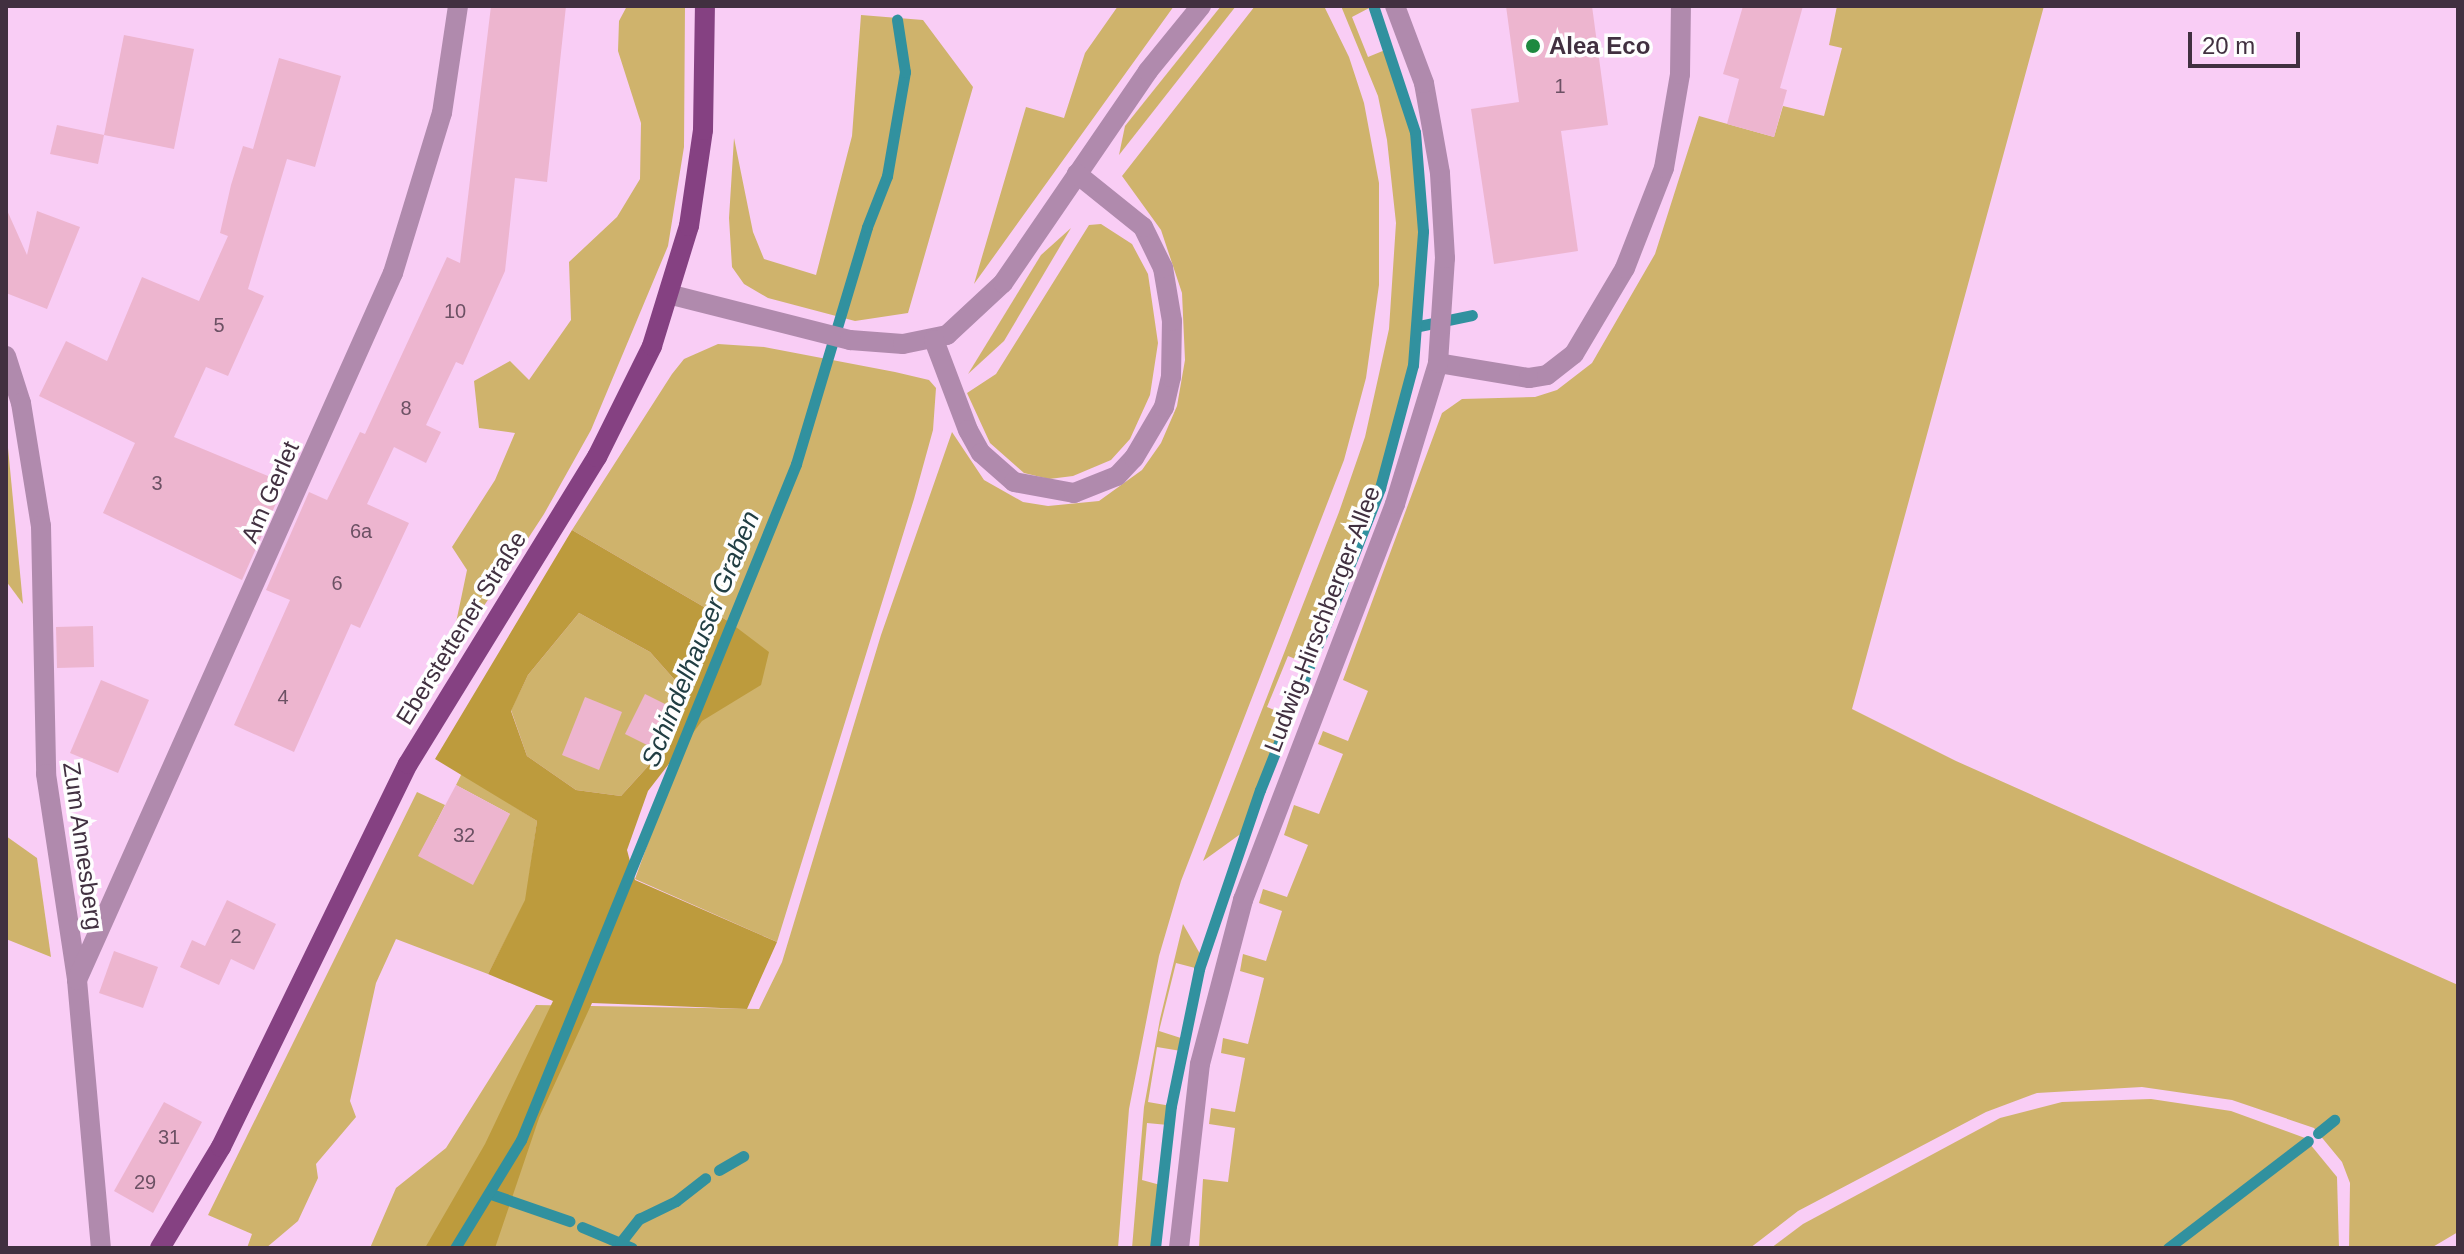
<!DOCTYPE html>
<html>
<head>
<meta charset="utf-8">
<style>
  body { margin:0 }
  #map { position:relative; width:2464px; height:1254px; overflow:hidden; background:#f9cdf5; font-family:Arial,sans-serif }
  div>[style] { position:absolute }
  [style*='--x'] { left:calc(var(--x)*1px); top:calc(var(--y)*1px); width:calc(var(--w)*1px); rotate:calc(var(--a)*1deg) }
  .green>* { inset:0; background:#cfb36c }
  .forest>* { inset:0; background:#bd9b3d }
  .stream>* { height:11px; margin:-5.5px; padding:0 5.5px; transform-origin:5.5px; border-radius:5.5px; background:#31919f }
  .building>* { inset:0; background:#edb5cf }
  .minor>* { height:20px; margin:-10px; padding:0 10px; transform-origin:10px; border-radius:10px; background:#b08aad }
  .major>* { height:20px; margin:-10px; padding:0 10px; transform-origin:10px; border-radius:10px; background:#854182 }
  .dots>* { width:22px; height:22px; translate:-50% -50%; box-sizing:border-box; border:4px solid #fefefe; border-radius:50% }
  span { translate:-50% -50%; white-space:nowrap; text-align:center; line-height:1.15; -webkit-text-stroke:7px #fefefe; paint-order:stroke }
  .number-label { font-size:20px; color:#6c5164 }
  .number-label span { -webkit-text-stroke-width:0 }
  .poi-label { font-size:24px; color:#413040; font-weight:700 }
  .left { translate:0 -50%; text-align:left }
  .street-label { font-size:24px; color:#413040 }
  .water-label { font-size:26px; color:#213e43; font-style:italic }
  .frame { position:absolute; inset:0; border:8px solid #413040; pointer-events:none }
  .scale { position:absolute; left:2188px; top:32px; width:112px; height:36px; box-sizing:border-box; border:4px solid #413040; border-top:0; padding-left:10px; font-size:24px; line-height:28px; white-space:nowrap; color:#413040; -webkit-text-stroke:6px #fefefe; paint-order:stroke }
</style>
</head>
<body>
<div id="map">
  <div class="green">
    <div style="clip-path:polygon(627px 6px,685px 6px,684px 147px,668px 246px,591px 430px,544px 514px,448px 661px,467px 570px,452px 547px,495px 480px,515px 433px,479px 428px,474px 381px,510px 361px,529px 380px,571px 320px,569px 262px,617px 217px,640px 179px,641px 123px,618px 51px,619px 21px)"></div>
    <div style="clip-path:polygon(1118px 6px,1174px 6px,974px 284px,1026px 107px,1064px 118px,1085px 53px)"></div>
    <div style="clip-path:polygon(1221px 6px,1236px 6px,1119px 155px,1125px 126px)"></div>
    <div style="clip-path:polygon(1255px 6px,1324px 6px,1349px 57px,1364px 103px,1379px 183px,1379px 285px,1366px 378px,1344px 460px,1181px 881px,1159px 956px,1129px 1109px,1118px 1248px,370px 1248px,396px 1188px,446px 1148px,536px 1005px,759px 1009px,782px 962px,881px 635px,952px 432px,984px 480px,1023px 502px,1048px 506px,1099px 501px,1142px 470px,1161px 443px,1177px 406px,1185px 360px,1182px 293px,1161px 230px,1122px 176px)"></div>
    <div style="clip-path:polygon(1341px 6px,1373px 6px,1352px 17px,1368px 57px,1390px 48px,1415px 132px,1423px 231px,1413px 365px,1380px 488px,1310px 665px,1288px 656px,1267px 707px,1290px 716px,1246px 830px,1203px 861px,1339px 512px,1365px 437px,1389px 329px,1396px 223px,1387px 140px,1378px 96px)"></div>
    <div style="clip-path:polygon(1837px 6px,2044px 6px,1852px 709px,1956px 761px,2458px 985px,2458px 1232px,2431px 1248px,2349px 1248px,2350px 1183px,2342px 1162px,2314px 1128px,2232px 1100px,2142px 1087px,2037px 1093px,1986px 1112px,1798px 1211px,1750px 1248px,1199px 1248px,1203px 1179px,1228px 1182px,1235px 1128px,1209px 1124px,1211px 1108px,1235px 1112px,1245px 1058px,1221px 1053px,1223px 1038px,1248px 1044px,1264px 978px,1240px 971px,1243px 954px,1266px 961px,1282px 911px,1259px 903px,1263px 889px,1287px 897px,1308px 845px,1284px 835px,1294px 805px,1319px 814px,1343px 754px,1318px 744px,1323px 731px,1348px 741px,1368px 691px,1343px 680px,1442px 413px,1462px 399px,1535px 397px,1557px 390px,1592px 363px,1655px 254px,1699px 116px,1774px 137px,1783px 106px,1824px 116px,1842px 48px,1829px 45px)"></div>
    <div style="clip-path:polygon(861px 15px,923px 20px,973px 87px,908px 313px,855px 321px,768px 298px,744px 284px,732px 267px,729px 218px,734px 138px,753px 232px,764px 259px,816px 275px,852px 136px)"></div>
    <div style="clip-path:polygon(1101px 224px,1132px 244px,1148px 274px,1158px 343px,1150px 395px,1130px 439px,1111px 460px,1073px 476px,1049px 479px,1024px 473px,990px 443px,967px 393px,996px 374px,1089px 225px)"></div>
    <div style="clip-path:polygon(1071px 228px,1004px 341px,968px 374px,1041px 255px)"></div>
    <div style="clip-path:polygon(718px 344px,764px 347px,895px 372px,929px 380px,936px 388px,933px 430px,914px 499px,777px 942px,635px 879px,728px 621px,572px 530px,672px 374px,684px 359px)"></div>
    <div style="clip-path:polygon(6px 427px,23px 604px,6px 581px)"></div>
    <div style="clip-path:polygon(579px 613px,650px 652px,689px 696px,660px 753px,621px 796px,576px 790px,527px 756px,511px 710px,528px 675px)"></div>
    <div style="clip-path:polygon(462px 773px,537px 821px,526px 900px,488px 974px,396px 939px,376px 983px,350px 1101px,356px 1117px,316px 1164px,318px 1178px,298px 1221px,266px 1248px,247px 1248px,252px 1234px,208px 1215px,417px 792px,445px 805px,419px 856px,510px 814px,456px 785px)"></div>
    <div style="clip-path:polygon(6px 836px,37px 858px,51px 957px,6px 939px)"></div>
    <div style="clip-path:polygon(1183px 924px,1203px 959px,1199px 969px,1176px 963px,1159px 1031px,1184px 1039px,1181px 1051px,1157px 1047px,1148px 1102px,1171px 1106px,1168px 1125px,1147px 1123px,1142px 1180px,1164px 1186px,1155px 1248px,1132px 1248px,1144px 1107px,1160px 1019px)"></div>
    <div style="clip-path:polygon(2151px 1099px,2231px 1111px,2305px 1138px,2337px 1177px,2339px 1248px,1771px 1248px,1803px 1224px,2000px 1118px,2062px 1102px)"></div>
  </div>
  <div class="forest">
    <div style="clip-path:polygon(evenodd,572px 530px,728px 621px,769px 652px,761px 685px,702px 721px,648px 791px,627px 850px,635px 880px,777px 942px,747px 1009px,592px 1003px,539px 1118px,495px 1248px,425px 1248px,485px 1144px,553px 1001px,488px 974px,525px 900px,537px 821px,435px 759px,572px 530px,579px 613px,650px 652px,689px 696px,660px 753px,621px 796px,576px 790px,527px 756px,511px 711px,528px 675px,579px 613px)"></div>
  </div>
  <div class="stream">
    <div style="--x:1419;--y:326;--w:54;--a:-11.7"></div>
    <div style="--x:2318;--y:1133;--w:21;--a:-39"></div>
    <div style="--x:719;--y:1170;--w:28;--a:-30"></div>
    <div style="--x:491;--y:1194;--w:83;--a:19.1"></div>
    <div style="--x:582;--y:1227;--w:54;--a:22.8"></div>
    <div style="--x:620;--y:1243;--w:31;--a:-52"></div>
    <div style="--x:639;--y:1219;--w:41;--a:-25.9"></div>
    <div style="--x:676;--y:1201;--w:37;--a:-38"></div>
    <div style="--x:455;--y:1248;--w:127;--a:-58.6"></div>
    <div style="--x:521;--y:1140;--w:730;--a:-67.86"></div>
    <div style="--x:796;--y:464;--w:247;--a:-73.3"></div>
    <div style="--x:867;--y:227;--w:55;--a:-68.6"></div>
    <div style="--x:887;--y:176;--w:106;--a:-80.2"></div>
    <div style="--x:905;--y:72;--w:53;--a:-98.7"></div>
    <div style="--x:1155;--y:1248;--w:143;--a:-83.6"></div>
    <div style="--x:1171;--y:1106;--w:140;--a:-78.4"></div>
    <div style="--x:1199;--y:969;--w:189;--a:-71.2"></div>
    <div style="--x:1260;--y:790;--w:325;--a:-68.3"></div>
    <div style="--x:1380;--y:488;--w:127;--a:-75"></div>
    <div style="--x:1413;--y:365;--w:134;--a:-85.7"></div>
    <div style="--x:1423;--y:231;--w:99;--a:-94.6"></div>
    <div style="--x:1415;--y:132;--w:131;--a:-108.3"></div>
    <div style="--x:2168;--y:1248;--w:176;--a:-37.4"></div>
  </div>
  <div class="building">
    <div style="clip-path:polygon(491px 6px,566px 6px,547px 182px,515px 178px,505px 271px,463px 365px,456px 362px,426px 425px,441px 432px,426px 463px,394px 447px,367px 504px,409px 523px,360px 628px,351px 624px,294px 752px,234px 725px,290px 600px,266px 590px,309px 492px,327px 500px,360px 432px,365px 434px,447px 257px,460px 263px)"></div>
    <div style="clip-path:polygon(1506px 6px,1592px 6px,1608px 125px,1561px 131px,1578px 251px,1494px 264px,1471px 109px,1519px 102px)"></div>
    <div style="clip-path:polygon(1743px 6px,1803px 6px,1780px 88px,1787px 90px,1774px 137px,1727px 124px,1739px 79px,1723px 74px)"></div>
    <div style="clip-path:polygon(124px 35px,194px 49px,174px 149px,104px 135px)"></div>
    <div style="clip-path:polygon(279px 58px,341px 76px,315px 167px,287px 159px,248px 289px,264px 296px,228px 376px,206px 367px,174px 437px,285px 483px,242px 580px,103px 513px,135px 443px,39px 396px,66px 341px,107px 361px,142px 277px,199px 301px,228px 236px,220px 233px,231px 185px,243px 146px,253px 149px)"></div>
    <div style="clip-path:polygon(57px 125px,104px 135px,98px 164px,50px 154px)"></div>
    <div style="clip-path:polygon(6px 208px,27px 255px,37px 211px,80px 227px,47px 309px,6px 293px)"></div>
    <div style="clip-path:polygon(93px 626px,94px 667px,57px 668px,56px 627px)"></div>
    <div style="clip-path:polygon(101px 680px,149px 700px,118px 773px,70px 753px)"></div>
    <div style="clip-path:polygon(645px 694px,671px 707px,651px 747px,625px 734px)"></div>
    <div style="clip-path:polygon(585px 697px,622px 712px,599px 770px,562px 755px)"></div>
    <div style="clip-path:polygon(456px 785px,510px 814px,473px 885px,418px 856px)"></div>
    <div style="clip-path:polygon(227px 900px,276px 924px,254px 970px,231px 959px,219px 985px,180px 967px,192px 940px,205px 946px)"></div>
    <div style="clip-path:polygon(114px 951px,158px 967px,143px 1008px,99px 993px)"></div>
    <div style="clip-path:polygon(164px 1102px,202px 1122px,153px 1213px,114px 1191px)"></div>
  </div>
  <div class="minor">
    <div style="--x:672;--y:295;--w:184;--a:14.2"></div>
    <div style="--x:850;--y:340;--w:53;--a:4.3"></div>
    <div style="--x:903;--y:344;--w:45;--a:-11.6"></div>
    <div style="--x:947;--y:335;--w:76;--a:-42.9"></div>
    <div style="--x:1003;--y:283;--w:257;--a:-55.6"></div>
    <div style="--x:1148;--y:71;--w:84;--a:-50.8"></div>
    <div style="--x:934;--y:340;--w:96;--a:69.3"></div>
    <div style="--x:968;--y:430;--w:26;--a:61"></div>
    <div style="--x:981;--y:453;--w:44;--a:41.3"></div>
    <div style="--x:1014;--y:482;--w:61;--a:10.4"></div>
    <div style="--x:1074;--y:493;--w:46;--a:-21.6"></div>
    <div style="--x:1117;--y:476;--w:25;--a:-47"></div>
    <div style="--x:1134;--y:458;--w:59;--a:-59.5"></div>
    <div style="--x:1164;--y:407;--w:31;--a:-77"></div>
    <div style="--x:1171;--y:377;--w:56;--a:-89"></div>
    <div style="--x:1172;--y:321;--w:54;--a:-99.6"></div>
    <div style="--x:1163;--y:268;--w:46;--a:-116"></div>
    <div style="--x:1143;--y:227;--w:85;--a:-141.2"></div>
    <div style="--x:6;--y:356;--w:49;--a:72.3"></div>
    <div style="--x:21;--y:403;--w:125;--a:80.8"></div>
    <div style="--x:41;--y:526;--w:248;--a:88.8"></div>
    <div style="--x:46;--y:774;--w:208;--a:81.4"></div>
    <div style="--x:77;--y:980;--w:269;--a:84.9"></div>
    <div style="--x:1438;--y:363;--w:92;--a:9.4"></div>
    <div style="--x:1529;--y:378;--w:18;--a:-9"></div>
    <div style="--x:1547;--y:375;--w:34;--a:-38"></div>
    <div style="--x:1574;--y:354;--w:100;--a:-59.3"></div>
    <div style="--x:1625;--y:268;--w:107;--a:-68.7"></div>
    <div style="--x:1664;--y:168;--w:95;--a:-80.3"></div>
    <div style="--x:1680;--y:74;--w:68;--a:-89.2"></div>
    <div style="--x:77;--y:980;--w:774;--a:-65.92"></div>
    <div style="--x:393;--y:273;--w:167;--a:-73"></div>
    <div style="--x:442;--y:113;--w:108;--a:-81.5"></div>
    <div style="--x:1179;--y:1248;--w:185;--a:-83.5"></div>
    <div style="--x:1200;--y:1064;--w:170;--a:-75.3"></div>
    <div style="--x:1243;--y:900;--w:424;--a:-69"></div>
    <div style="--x:1395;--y:504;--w:147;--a:-73"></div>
    <div style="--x:1438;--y:363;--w:105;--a:-86.2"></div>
    <div style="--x:1445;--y:258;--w:85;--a:-93.4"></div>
    <div style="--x:1440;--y:173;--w:91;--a:-100.1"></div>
    <div style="--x:1424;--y:83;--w:82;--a:-110.6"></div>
  </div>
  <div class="major">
    <div style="--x:160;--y:1248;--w:118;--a:-58.9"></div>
    <div style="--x:221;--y:1147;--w:426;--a:-64"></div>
    <div style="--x:408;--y:764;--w:361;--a:-58.4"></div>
    <div style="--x:597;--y:457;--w:124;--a:-63.6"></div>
    <div style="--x:652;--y:346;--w:126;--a:-72.9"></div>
    <div style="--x:689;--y:226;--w:97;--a:-81.7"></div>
    <div style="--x:703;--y:130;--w:124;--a:-89.1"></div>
  </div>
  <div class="dots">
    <div style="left:1533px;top:46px;background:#1e8940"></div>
  </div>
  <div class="number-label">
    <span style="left:1560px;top:86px">1</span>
    <span style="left:455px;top:311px">10</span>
    <span style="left:219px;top:325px">5</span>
    <span style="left:406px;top:408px">8</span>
    <span style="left:157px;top:483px">3</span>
    <span style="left:361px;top:531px">6a</span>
    <span style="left:337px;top:583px">6</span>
    <span style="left:283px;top:697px">4</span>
    <span style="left:464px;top:835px">32</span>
    <span style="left:236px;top:936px">2</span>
    <span style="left:169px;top:1137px">31</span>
    <span style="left:145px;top:1182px">29</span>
  </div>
  <div class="poi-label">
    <span class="left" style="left:1549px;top:46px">Alea Eco</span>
  </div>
  <div class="street-label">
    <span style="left:270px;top:492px;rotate:-66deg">Am Gerlet</span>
    <span style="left:1322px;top:619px;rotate:-69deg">Ludwig-Hirschberger-Allee</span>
    <span style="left:461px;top:628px;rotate:-58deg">Eberstettener Straße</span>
    <span style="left:83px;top:846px;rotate:82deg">Zum Annesberg</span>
  </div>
  <div class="water-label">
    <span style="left:701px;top:639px;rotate:-68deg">Schindelhauser Graben</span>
  </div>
  <div class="frame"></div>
  <div class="scale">20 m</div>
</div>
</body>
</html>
